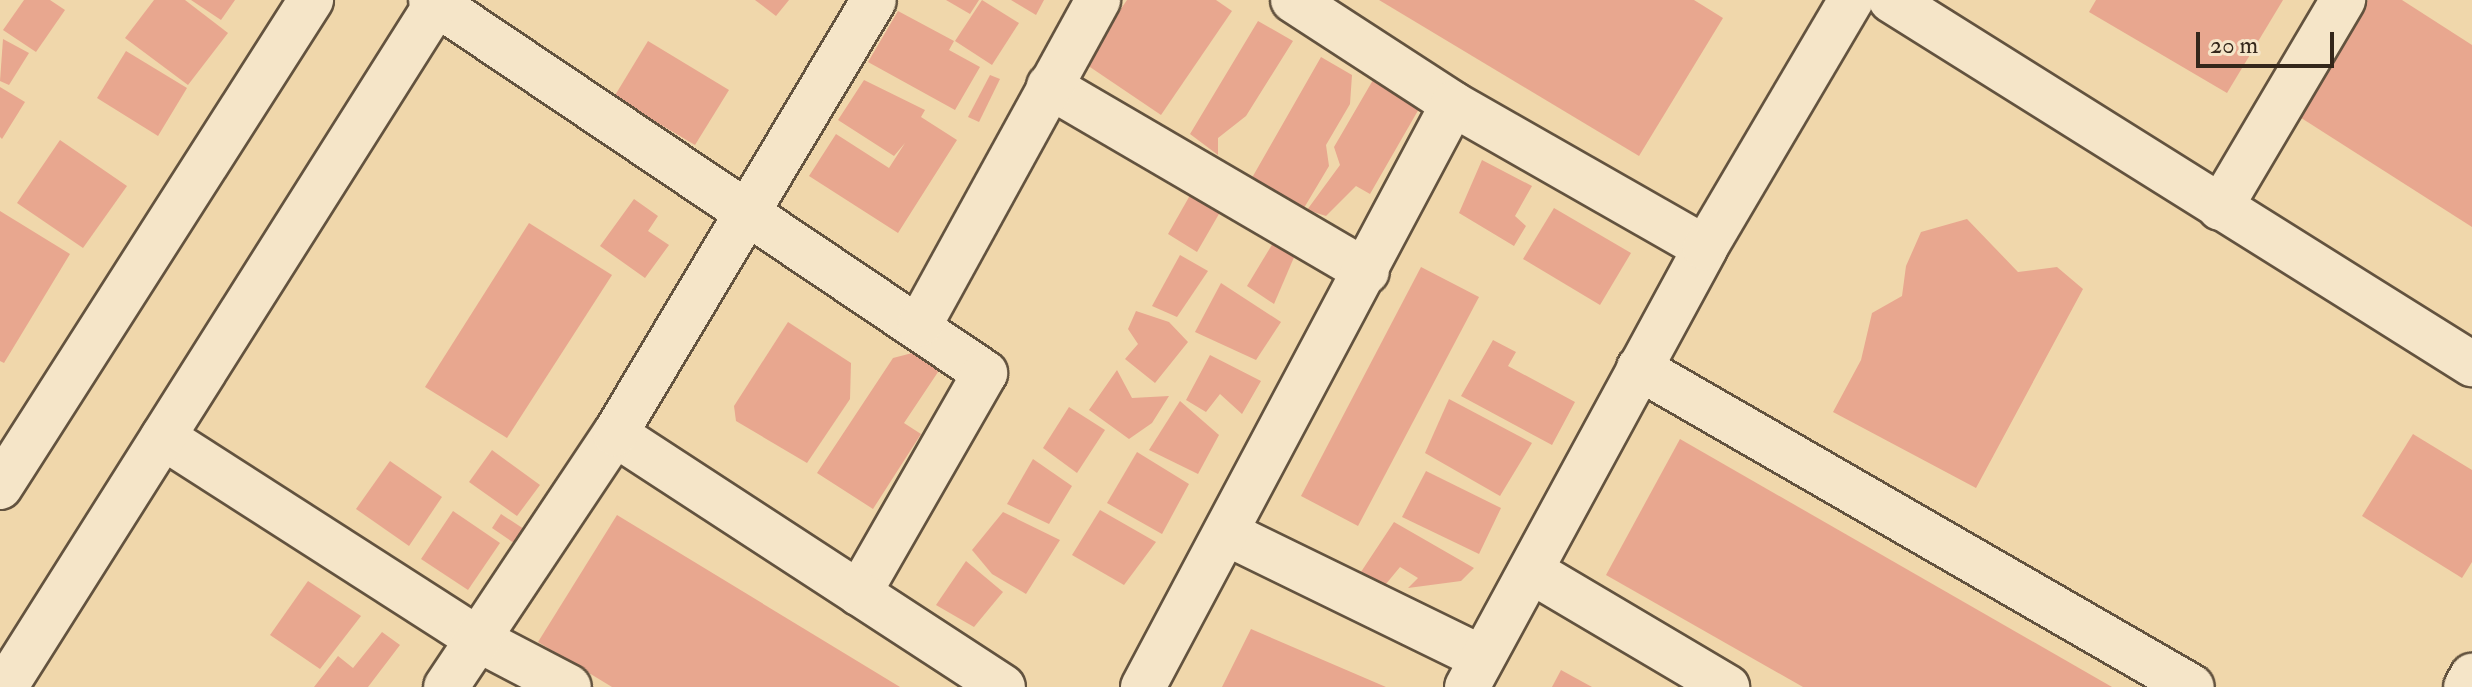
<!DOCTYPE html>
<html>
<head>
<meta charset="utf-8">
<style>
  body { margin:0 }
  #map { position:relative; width:2472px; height:687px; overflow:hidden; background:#f0d7ab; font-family:"IM FELL Double Pica",serif }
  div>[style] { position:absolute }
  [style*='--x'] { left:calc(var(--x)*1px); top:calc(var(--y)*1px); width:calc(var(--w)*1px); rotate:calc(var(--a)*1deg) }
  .building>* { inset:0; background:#e8a78f }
  .roads { filter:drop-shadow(2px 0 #63533f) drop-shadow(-2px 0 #63533f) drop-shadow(0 2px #63533f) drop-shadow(0 -2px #63533f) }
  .minor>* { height:44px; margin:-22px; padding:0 22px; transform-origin:22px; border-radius:22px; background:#f5e5c8 }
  span { translate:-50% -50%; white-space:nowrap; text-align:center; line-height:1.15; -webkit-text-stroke:6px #f5e5c8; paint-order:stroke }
  .scale { position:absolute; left:2196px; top:32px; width:138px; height:36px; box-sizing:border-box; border:4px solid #34271b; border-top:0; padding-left:10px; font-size:24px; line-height:28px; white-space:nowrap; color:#34271b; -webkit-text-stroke:6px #f5e5c8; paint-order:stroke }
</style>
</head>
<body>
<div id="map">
  <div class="building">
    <div style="clip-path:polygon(24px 0,50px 0,65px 10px,36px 52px,3px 30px)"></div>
    <div style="clip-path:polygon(154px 0,185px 0,228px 33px,188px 85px,125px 38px)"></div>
    <div style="clip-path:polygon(191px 0,235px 0,221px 20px)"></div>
    <div style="clip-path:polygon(755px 0,789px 0,776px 16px)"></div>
    <div style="clip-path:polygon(946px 0,979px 0,970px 14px)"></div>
    <div style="clip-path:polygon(982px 0,1019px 23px,992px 65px,955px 41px)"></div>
    <div style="clip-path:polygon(1011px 0,1044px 0,1036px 15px)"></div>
    <div style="clip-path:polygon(1127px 0,1216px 0,1232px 11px,1161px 115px,1084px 63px)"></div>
    <div style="clip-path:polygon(1379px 0,1694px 0,1723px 18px,1639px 156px)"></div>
    <div style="clip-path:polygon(2096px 0,2283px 0,2227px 93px,2089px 12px)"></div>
    <div style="clip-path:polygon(2368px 0,2402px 0,2472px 45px,2472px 227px,2295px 114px)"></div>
    <div style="clip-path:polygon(898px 11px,954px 41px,949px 50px,980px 67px,955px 110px,868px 62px)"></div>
    <div style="clip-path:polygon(1258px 21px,1293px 41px,1246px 116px,1218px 138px,1218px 155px,1190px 134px)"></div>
    <div style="clip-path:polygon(3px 39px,29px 53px,9px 85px,0 81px)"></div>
    <div style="clip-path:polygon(648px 41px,729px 90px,695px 145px,614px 97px)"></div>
    <div style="clip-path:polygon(126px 51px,187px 88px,158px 136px,97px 98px)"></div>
    <div style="clip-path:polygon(1321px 57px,1352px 75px,1350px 104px,1326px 145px,1329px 166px,1301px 213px,1249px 183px)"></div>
    <div style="clip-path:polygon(990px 75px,1000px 79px,979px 122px,968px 117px)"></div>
    <div style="clip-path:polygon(864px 80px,925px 110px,921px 117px,957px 140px,898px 233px,809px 176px,836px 134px,889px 168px,905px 143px,894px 156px,838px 120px)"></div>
    <div style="clip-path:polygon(1373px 80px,1420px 107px,1370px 194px,1356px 186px,1326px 216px,1307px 210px,1340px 165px,1334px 147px)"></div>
    <div style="clip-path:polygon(0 87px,25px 102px,2px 139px,0 137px)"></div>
    <div style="clip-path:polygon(60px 140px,127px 186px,83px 248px,17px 203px)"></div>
    <div style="clip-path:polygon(1482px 160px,1532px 186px,1515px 216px,1526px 226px,1514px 246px,1459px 213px)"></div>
    <div style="clip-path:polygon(1193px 190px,1223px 207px,1197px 252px,1168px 234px)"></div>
    <div style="clip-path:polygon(634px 199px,658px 216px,648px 231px,669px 245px,645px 278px,600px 246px)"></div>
    <div style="clip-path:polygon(1554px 208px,1631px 253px,1600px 305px,1523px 259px)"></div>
    <div style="clip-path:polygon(0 211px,70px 254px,4px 363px,0 361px)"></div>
    <div style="clip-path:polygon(1967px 219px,2018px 272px,2057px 267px,2083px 289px,1976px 488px,1833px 412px,1861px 360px,1872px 313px,1902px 296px,1906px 266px,1921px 232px)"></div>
    <div style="clip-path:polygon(529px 223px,612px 275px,507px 438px,425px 387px)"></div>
    <div style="clip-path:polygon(1273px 243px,1295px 255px,1274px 304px,1247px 286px)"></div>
    <div style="clip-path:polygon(1180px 255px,1208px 271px,1177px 317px,1152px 306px)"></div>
    <div style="clip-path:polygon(1421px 267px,1479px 297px,1358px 526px,1301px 496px)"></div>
    <div style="clip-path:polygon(1221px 283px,1281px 322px,1256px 360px,1195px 332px)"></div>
    <div style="clip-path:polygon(1136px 311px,1169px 322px,1188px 342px,1155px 383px,1125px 359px,1138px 344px,1128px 329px)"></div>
    <div style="clip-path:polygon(788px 322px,851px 363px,850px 399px,807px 463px,736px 421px,734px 406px)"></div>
    <div style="clip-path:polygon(1493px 340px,1516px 352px,1508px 366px,1575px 402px,1552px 445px,1461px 396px)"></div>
    <div style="clip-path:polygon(920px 351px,942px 366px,904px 423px,921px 434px,873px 509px,817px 473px,893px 358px)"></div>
    <div style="clip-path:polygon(1210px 355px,1261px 381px,1242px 414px,1220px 394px,1206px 412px,1186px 400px)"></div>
    <div style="clip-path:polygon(1117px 370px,1132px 398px,1169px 396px,1152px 423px,1129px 439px,1089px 410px)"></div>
    <div style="clip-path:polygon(1449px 399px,1532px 443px,1500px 496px,1425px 453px)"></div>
    <div style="clip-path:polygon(1180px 401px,1219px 435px,1198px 474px,1149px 450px)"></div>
    <div style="clip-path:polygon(1069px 407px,1105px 430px,1077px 473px,1043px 448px)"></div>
    <div style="clip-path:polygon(2413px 434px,2472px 470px,2472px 562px,2462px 578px,2362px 516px)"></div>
    <div style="clip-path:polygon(1680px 439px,2112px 687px,1803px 687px,1606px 575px)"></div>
    <div style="clip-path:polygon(492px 450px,540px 485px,517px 516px,469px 482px)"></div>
    <div style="clip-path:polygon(1137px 452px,1189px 484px,1162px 534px,1107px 503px)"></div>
    <div style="clip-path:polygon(1033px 459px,1072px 486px,1049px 524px,1007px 504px)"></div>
    <div style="clip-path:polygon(390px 461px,442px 497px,409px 546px,356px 509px)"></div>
    <div style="clip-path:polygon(1426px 471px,1501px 508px,1479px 554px,1402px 517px)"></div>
    <div style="clip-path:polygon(1100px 510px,1156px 542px,1124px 585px,1072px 555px)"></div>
    <div style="clip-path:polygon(453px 511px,500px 543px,468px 590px,421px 559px)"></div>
    <div style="clip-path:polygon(1003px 512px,1060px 540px,1026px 594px,992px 574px,972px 550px)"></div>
    <div style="clip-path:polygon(501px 514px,527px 531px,517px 545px,492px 528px)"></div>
    <div style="clip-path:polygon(617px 515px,900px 687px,612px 687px,538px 642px)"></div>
    <div style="clip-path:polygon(1394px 522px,1474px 568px,1461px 581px,1408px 588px,1418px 578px,1400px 567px,1381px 590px,1355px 581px)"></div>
    <div style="clip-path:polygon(966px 561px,1003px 592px,974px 627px,936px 605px)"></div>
    <div style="clip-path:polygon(308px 581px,361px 616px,320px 669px,270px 635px)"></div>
    <div style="clip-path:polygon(1251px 629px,1386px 687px,1222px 687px)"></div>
    <div style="clip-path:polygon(382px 632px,400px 645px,368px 687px,314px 687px,338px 656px,353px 668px)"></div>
    <div style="clip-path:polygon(1561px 670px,1592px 687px,1552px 687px)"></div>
  </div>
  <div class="roads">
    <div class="minor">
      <div style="--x:431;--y:0;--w:668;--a:33.95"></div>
      <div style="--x:985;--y:373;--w:254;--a:119.8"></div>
      <div style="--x:1293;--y:0;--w:191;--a:33"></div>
      <div style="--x:1453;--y:104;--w:290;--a:29.7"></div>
      <div style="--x:1891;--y:0;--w:686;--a:32.07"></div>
      <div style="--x:1049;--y:86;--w:368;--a:30.3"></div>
      <div style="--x:2220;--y:208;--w:242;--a:-59.4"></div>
      <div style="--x:920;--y:324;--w:370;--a:-61.2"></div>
      <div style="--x:1639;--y:368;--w:638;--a:29.98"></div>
      <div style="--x:615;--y:434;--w:463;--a:33.1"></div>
      <div style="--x:163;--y:437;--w:378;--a:32.7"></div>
      <div style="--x:481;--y:641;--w:99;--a:27.6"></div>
      <div style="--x:0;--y:487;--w:578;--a:-57.44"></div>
      <div style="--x:1226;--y:533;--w:285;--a:26"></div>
      <div style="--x:1531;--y:571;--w:228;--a:30.6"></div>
      <div style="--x:5;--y:687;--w:813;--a:-57.72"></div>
      <div style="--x:446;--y:687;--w:304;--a:-56.3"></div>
      <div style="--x:615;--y:434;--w:505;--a:-59.17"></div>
      <div style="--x:1143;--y:687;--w:660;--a:-62"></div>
      <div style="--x:1467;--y:687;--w:499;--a:-61.5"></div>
      <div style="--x:1705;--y:248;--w:288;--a:-59.5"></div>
      <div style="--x:2466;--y:687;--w:13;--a:-61"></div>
    </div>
  </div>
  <div class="scale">20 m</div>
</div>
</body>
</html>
